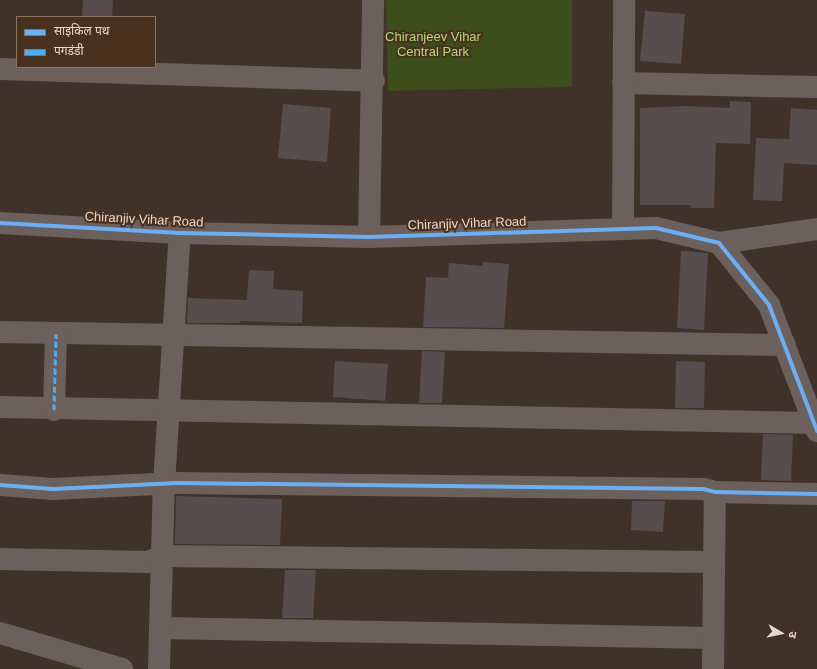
<!DOCTYPE html>
<html>
<head>
<meta charset="utf-8">
<style>
  body { margin:0 }
  #map { position:relative; width:817px; height:669px; overflow:hidden; background:#403229; font-family:Helvetica,"Noto Sans Devanagari",sans-serif }
  div>[style] { position:absolute }
  [style*='--x'] { left:calc(var(--x)*1px); top:calc(var(--y)*1px); width:calc(var(--w)*1px); rotate:calc(var(--a)*1deg) }
  .green>* { inset:0; background:#3d4d1c }
  .building>* { inset:0; background:#574d4e }
  .minor>* { height:22px; margin:-11px; padding:0 11px; transform-origin:11px; border-radius:11px; background:#6c605c }
  .quiet>* { height:3px; margin-top:-1.5px; transform-origin:0; background:repeating-linear-gradient(90deg,#49aef6 0 6px,transparent 0 9px) }
  .cycleway>* { height:4px; margin:-2px; padding:0 2px; transform-origin:2px; border-radius:2px; background:#6dadf4 }
  span { translate:-50% -50%; white-space:nowrap; text-align:center; line-height:1.15; -webkit-text-stroke:4px #493120; paint-order:stroke }
  .park-label { font-size:13px; color:#b0d978 }
  .street-label { font-size:13px; color:#e8d9ce }
  .legend { position:absolute; left:16px; top:16px; width:140px; height:52px; box-sizing:border-box; background:#493120; border:1px solid #897466; margin:0; padding:5px 7px; list-style:none; font-size:12px; color:#e8d9ce }
  .legend li { display:flex; align-items:center; gap:8px; height:20px }
  .legend b { width:20px; border:1px solid #897466 }
  .north { position:absolute; left:761px; top:613px; width:40px; height:40px; -webkit-text-stroke:3px #493120; paint-order:stroke; rotate:99deg; font-size:11px; font-weight:700; line-height:16px; text-align:center; color:#e8d9ce }
  .north::after { content:''; display:block; margin:auto; width:14px; height:18px; background:#e8d9ce; clip-path:polygon(50% 0,100% 100%,50% 72%,0 100%) }
</style>
</head>
<body>
<div id="map">
  <div class="green">
    <div style="clip-path:polygon(386px 0,572px 0,572px 87px,388px 91px)"></div>
  </div>
  <div class="building">
    <div style="clip-path:polygon(83px 0,113px 0,112px 17px,82px 17px)"></div>
    <div style="clip-path:polygon(645px 11px,685px 14px,681px 64px,640px 61px)"></div>
    <div style="clip-path:polygon(730px 101px,751px 102px,750px 144px,716px 143px,714px 208px,691px 208px,691px 205px,640px 205px,640px 108px,686px 106px,730px 108px)"></div>
    <div style="clip-path:polygon(283px 104px,331px 108px,327px 162px,278px 158px)"></div>
    <div style="clip-path:polygon(791px 108px,817px 110px,817px 165px,784px 163px,782px 201px,753px 200px,756px 138px,789px 139px)"></div>
    <div style="clip-path:polygon(681px 251px,708px 253px,704px 330px,677px 328px)"></div>
    <div style="clip-path:polygon(483px 262px,509px 264px,504px 328px,423px 327px,426px 277px,448px 278px,449px 263px,482px 266px)"></div>
    <div style="clip-path:polygon(249px 270px,274px 271px,273px 289px,303px 291px,302px 323px,240px 321px,240px 323px,187px 323px,188px 298px,247px 300px)"></div>
    <div style="clip-path:polygon(422px 351px,445px 352px,442px 403px,419px 403px)"></div>
    <div style="clip-path:polygon(335px 361px,388px 364px,385px 401px,333px 397px)"></div>
    <div style="clip-path:polygon(676px 361px,705px 362px,704px 408px,675px 408px)"></div>
    <div style="clip-path:polygon(763px 434px,793px 435px,791px 481px,761px 480px)"></div>
    <div style="clip-path:polygon(176px 496px,282px 499px,280px 545px,175px 544px)"></div>
    <div style="clip-path:polygon(632px 501px,665px 501px,663px 532px,631px 530px)"></div>
    <div style="clip-path:polygon(285px 570px,316px 570px,313px 618px,282px 618px)"></div>
  </div>
  <div class="minor">
    <div style="--x:0;--y:69;--w:374;--a:1.8"></div>
    <div style="--x:623;--y:83;--w:194;--a:1.2"></div>
    <div style="--x:0;--y:223;--w:180;--a:3.2"></div>
    <div style="--x:180;--y:233;--w:189;--a:1.2"></div>
    <div style="--x:369;--y:237;--w:287;--a:-1.8"></div>
    <div style="--x:656;--y:228;--w:65;--a:13.4"></div>
    <div style="--x:719;--y:243;--w:80;--a:51.1"></div>
    <div style="--x:769;--y:305;--w:135;--a:69.1"></div>
    <div style="--x:623;--y:229;--w:229;--a:-89.7"></div>
    <div style="--x:369;--y:237;--w:237;--a:-89"></div>
    <div style="--x:719;--y:243;--w:99;--a:-8.1"></div>
    <div style="--x:0;--y:332;--w:785;--a:0.95"></div>
    <div style="--x:0;--y:407;--w:814;--a:1.13"></div>
    <div style="--x:54;--y:410;--w:76;--a:-88.5"></div>
    <div style="--x:0;--y:485;--w:53;--a:4.3"></div>
    <div style="--x:53;--y:489;--w:124;--a:-2.8"></div>
    <div style="--x:177;--y:483;--w:526;--a:0.65"></div>
    <div style="--x:703;--y:489;--w:12;--a:14"></div>
    <div style="--x:715;--y:492;--w:102;--a:1.1"></div>
    <div style="--x:0;--y:559;--w:148;--a:1.2"></div>
    <div style="--x:148;--y:562;--w:16;--a:-22"></div>
    <div style="--x:163;--y:556;--w:551;--a:0.62"></div>
    <div style="--x:160;--y:628;--w:552;--a:1.04"></div>
    <div style="--x:0;--y:633;--w:127;--a:16.4"></div>
    <div style="--x:159;--y:669;--w:185;--a:-88.5"></div>
    <div style="--x:164;--y:484;--w:252;--a:-86.4"></div>
    <div style="--x:713;--y:669;--w:177;--a:-89.4"></div>
  </div>
  <div class="quiet">
    <div style="--x:54;--y:410;--w:76;--a:-88.5"></div>
  </div>
  <div class="cycleway">
    <div style="--x:0;--y:223;--w:180;--a:3.2"></div>
    <div style="--x:180;--y:233;--w:189;--a:1.2"></div>
    <div style="--x:369;--y:237;--w:287;--a:-1.8"></div>
    <div style="--x:656;--y:228;--w:65;--a:13.4"></div>
    <div style="--x:719;--y:243;--w:80;--a:51.1"></div>
    <div style="--x:769;--y:305;--w:135;--a:69.1"></div>
    <div style="--x:0;--y:485;--w:53;--a:4.3"></div>
    <div style="--x:53;--y:489;--w:124;--a:-2.8"></div>
    <div style="--x:177;--y:483;--w:526;--a:0.65"></div>
    <div style="--x:703;--y:489;--w:12;--a:14"></div>
    <div style="--x:715;--y:492;--w:102;--a:1.1"></div>
  </div>
  <div class="park-label">
    <span style="left:433px;top:45px">Chiranjeev Vihar<br>Central Park</span>
  </div>
  <div class="street-label">
    <span style="left:144px;top:220px;rotate:3deg">Chiranjiv Vihar Road</span>
    <span style="left:467px;top:224px;rotate:-2deg">Chiranjiv Vihar Road</span>
  </div>
  <ul class="legend">
  <li><b style="height:5px;background:#6dadf4"></b>साइकिल पथ</li>
  <li><b style="height:5px;background:#49aef6"></b>पगडंडी</li>
  </ul>
  <div class="north">उ</div>
</div>
</body>
</html>
